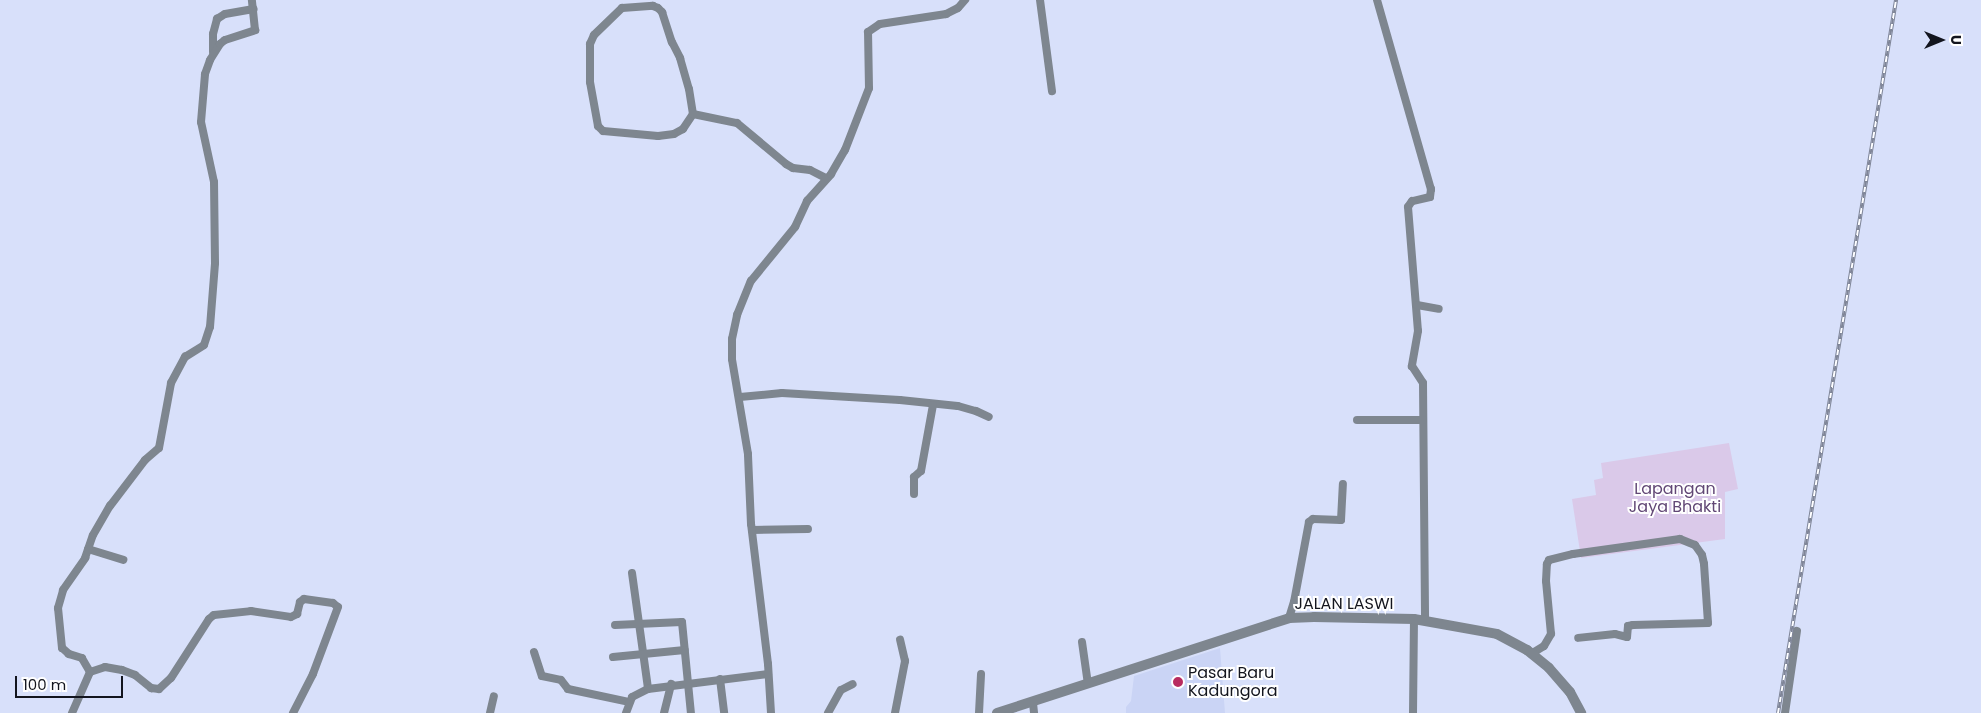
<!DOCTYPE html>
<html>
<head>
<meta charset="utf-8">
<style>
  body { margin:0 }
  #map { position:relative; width:1981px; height:713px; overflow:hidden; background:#d8e0fa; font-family:Poppins,sans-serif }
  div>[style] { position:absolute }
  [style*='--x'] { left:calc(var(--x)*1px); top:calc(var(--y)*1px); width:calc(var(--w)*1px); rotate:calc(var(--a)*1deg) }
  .built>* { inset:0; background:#cad4f5 }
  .green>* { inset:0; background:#dac9e9 }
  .minor>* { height:8px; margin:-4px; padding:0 4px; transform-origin:4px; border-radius:4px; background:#7e868f }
  .tertiary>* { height:10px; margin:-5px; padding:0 5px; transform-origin:5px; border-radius:5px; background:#7e868f }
  .rail>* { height:4px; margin-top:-2px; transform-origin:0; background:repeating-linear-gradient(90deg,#fff 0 5.5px,#7f8597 0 11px); box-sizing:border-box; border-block:1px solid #7f8597 }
  .dots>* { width:14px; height:14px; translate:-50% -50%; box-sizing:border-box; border:2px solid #fff; border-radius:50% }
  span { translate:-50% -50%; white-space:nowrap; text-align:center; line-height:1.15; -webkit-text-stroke:4px #fff; paint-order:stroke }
  .park-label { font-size:16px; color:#614775 }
  .street-label { font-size:16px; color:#13151e }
  .poi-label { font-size:16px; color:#13151e }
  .left { translate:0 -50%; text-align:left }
  .north { position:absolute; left:1916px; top:15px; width:50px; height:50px; -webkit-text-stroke:4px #fff; paint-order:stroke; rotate:90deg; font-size:14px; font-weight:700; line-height:20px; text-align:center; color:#13151e }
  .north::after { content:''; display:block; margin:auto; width:18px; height:22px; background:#13151e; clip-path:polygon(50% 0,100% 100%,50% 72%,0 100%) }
  .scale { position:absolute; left:15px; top:676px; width:108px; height:22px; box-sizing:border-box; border:2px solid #13151e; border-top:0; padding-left:6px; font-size:15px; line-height:18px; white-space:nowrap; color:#13151e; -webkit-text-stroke:4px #fff; paint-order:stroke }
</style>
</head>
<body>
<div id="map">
  <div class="built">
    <div style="clip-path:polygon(1220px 648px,1225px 713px,1126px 713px,1126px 707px,1131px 701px,1134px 676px)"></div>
  </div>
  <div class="green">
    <div style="clip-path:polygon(1729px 443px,1738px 489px,1725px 492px,1725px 539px,1581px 558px,1572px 499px,1596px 495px,1594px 480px,1603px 478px,1601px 463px)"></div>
  </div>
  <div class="minor">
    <div style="--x:1040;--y:0;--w:92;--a:82.5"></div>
    <div style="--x:1377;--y:0;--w:197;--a:74.1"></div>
    <div style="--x:1431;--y:189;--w:8;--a:97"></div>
    <div style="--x:1430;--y:197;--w:18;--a:167"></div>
    <div style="--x:1412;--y:201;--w:7;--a:124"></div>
    <div style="--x:1408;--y:207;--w:124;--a:85.4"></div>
    <div style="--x:1418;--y:331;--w:36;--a:100"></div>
    <div style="--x:1412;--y:366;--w:20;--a:57"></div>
    <div style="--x:1423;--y:383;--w:238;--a:89.5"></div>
    <div style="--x:213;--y:52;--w:18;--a:-90"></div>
    <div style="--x:213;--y:34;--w:16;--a:-75"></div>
    <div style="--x:217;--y:19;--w:9;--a:-32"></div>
    <div style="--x:225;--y:14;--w:29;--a:-10"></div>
    <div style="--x:693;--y:114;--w:18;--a:124"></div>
    <div style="--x:683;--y:129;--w:10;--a:151"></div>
    <div style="--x:674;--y:134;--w:16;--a:173"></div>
    <div style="--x:658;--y:136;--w:55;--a:-174.8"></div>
    <div style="--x:603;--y:131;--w:7;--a:-135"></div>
    <div style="--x:598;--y:126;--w:45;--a:-100.3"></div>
    <div style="--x:590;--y:82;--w:38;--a:-90"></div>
    <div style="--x:590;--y:44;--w:10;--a:-66"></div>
    <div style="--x:594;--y:35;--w:39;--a:-44"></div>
    <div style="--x:622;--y:8;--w:31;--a:-4"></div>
    <div style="--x:653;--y:6;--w:5;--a:22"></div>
    <div style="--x:658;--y:8;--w:6;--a:45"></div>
    <div style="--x:662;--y:12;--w:32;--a:72"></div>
    <div style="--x:672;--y:42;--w:18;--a:63"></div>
    <div style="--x:680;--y:58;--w:32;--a:74"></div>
    <div style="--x:689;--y:89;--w:25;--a:81"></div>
    <div style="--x:693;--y:114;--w:45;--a:11.6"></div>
    <div style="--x:737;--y:123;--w:64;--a:39.9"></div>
    <div style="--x:786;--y:164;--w:8;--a:30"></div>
    <div style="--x:793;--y:168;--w:17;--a:7"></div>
    <div style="--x:810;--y:170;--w:18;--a:27"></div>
    <div style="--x:1417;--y:305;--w:22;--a:10"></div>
    <div style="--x:740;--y:397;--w:42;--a:-5.4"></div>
    <div style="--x:782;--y:393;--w:118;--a:3.4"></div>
    <div style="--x:900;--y:400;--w:58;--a:5.9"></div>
    <div style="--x:958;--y:406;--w:19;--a:16"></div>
    <div style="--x:976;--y:411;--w:14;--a:25"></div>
    <div style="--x:1357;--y:420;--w:66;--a:0"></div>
    <div style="--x:914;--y:494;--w:17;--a:-90"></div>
    <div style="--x:914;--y:477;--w:9;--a:-41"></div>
    <div style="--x:921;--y:471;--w:67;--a:-79.7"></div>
    <div style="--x:752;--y:530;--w:56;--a:-1"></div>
    <div style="--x:88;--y:549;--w:37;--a:17"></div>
    <div style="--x:632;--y:573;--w:117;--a:82.1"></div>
    <div style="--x:1289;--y:618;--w:17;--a:-73"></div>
    <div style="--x:1294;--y:602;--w:81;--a:-79.4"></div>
    <div style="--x:1309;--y:522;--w:5;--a:-37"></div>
    <div style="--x:1313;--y:519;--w:28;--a:2"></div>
    <div style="--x:1341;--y:520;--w:36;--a:-87"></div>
    <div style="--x:615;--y:625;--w:67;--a:-2.6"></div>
    <div style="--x:682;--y:622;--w:91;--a:84.4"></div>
    <div style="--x:1082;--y:642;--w:42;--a:81.9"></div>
    <div style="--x:534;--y:652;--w:25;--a:72"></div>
    <div style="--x:542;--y:676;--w:19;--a:12"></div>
    <div style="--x:561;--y:680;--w:11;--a:52"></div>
    <div style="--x:568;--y:689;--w:62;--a:12"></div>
    <div style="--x:1531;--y:654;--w:15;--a:-32"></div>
    <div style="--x:1544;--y:646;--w:14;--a:-60"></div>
    <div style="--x:1551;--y:634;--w:53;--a:-95.4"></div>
    <div style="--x:1546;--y:581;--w:17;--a:-87"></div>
    <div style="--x:1547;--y:564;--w:4;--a:-63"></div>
    <div style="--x:1549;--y:560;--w:25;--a:-14"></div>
    <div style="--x:1573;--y:554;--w:108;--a:-8"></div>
    <div style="--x:1680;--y:539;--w:16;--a:22"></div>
    <div style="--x:1695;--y:545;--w:12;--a:55"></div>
    <div style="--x:1702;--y:555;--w:9;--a:77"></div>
    <div style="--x:1704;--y:564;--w:59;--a:86.1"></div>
    <div style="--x:1708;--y:623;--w:75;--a:178.5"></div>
    <div style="--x:1633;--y:625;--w:5;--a:169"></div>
    <div style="--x:1628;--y:626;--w:11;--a:95"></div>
    <div style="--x:1627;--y:637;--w:12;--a:-166"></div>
    <div style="--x:1615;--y:634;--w:37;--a:174"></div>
    <div style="--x:613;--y:657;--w:72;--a:-5.6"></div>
    <div style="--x:90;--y:672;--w:16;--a:-18"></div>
    <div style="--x:105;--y:667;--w:17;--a:10"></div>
    <div style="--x:122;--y:670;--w:14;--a:21"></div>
    <div style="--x:135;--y:675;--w:21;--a:39"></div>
    <div style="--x:151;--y:688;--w:8;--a:7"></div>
    <div style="--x:159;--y:689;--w:16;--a:-43"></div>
    <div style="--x:171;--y:678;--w:70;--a:-57.2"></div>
    <div style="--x:209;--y:619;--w:6;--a:-39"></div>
    <div style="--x:214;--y:615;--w:37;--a:-6"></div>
    <div style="--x:251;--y:611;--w:40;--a:8.5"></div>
    <div style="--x:291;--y:617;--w:7;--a:-27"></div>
    <div style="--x:297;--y:614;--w:12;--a:-76"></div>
    <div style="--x:300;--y:602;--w:5;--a:-37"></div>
    <div style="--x:304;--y:599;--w:29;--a:8"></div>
    <div style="--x:333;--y:603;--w:6;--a:39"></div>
    <div style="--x:338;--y:607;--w:72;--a:110.5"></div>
    <div style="--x:313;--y:674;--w:44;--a:117.1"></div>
    <div style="--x:720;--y:679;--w:34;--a:83"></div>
    <div style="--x:1033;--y:703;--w:10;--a:84"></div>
    <div style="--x:72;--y:713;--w:45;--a:-66.3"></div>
    <div style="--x:90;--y:672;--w:16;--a:-120"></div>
    <div style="--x:82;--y:658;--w:14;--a:-163"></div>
    <div style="--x:69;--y:654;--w:9;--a:-139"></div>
    <div style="--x:62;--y:648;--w:40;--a:-95.7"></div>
    <div style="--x:58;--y:608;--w:19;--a:-74"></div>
    <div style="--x:63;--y:590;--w:39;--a:-55"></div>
    <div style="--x:85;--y:558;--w:24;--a:-71"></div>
    <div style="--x:93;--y:535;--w:34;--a:-60"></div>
    <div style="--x:110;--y:506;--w:58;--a:-52.7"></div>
    <div style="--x:145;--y:460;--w:18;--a:-41"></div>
    <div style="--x:159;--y:448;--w:66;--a:-79.5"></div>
    <div style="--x:171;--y:383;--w:30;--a:-62"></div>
    <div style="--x:185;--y:357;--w:22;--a:-32"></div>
    <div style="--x:204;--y:345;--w:19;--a:-72"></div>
    <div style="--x:210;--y:327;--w:64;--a:-85.5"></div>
    <div style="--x:215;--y:263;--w:81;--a:-90.7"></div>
    <div style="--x:214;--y:182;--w:61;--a:-102.2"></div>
    <div style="--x:201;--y:122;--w:48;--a:-85.2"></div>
    <div style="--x:205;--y:74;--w:15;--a:-70"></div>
    <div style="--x:210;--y:60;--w:19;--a:-58"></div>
    <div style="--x:220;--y:44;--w:6;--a:-39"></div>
    <div style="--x:225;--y:40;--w:32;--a:-18"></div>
    <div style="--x:255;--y:30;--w:30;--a:-96"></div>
    <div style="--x:490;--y:713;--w:17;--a:-77"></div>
    <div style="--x:626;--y:713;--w:17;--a:-69"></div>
    <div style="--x:632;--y:697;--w:18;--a:-27"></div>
    <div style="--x:648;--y:689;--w:121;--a:-7.1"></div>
    <div style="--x:664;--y:713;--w:30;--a:-76"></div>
    <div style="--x:771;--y:713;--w:49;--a:-93.5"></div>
    <div style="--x:768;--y:664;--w:141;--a:-96.9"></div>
    <div style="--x:751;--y:524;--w:70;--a:-92.5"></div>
    <div style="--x:748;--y:454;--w:96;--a:-99.6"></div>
    <div style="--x:732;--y:359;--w:20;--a:-90"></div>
    <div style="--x:732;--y:339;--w:25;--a:-78"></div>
    <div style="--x:737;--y:315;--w:37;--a:-68"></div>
    <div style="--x:751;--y:281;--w:70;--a:-50.8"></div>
    <div style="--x:795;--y:227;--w:29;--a:-65"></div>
    <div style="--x:807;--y:201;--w:36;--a:-48"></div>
    <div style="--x:831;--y:174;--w:28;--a:-60"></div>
    <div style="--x:845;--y:150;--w:66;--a:-68.8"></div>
    <div style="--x:869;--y:88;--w:56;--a:-91"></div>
    <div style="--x:868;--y:32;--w:14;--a:-34"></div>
    <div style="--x:880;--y:24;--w:67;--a:-8.6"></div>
    <div style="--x:946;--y:14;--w:13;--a:-27"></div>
    <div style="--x:958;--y:8;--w:11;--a:-49"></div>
    <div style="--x:828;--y:713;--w:26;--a:-61"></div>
    <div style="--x:841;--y:690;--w:13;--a:-27"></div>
    <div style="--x:895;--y:713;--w:53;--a:-79.1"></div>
    <div style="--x:905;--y:661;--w:22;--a:-103"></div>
    <div style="--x:979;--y:713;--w:39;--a:-87"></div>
    <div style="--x:1413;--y:713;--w:94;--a:-89.4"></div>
    <div style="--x:1785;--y:713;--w:83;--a:-81.7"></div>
  </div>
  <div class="tertiary">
    <div style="--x:997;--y:713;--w:307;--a:-18"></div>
    <div style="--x:1289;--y:618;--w:25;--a:-2"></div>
    <div style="--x:1314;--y:617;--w:100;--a:1.1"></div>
    <div style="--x:1414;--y:619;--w:84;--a:10.2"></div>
    <div style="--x:1497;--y:634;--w:34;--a:28"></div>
    <div style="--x:1527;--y:650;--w:28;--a:39"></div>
    <div style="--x:1549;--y:668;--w:32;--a:49"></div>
    <div style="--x:1570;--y:692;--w:24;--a:62"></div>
  </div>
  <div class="rail">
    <div style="--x:1778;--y:713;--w:723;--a:-80.6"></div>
  </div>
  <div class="dots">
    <div style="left:1178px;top:682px;background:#b82b60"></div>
  </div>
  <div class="park-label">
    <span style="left:1675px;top:498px">Lapangan<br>Jaya Bhakti</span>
  </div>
  <div class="street-label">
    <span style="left:1344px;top:604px">JALAN LASWI</span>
  </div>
  <div class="poi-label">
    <span class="left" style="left:1188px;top:682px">Pasar Baru<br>Kadungora</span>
  </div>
  <div class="north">U</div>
  <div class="scale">100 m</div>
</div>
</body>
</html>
